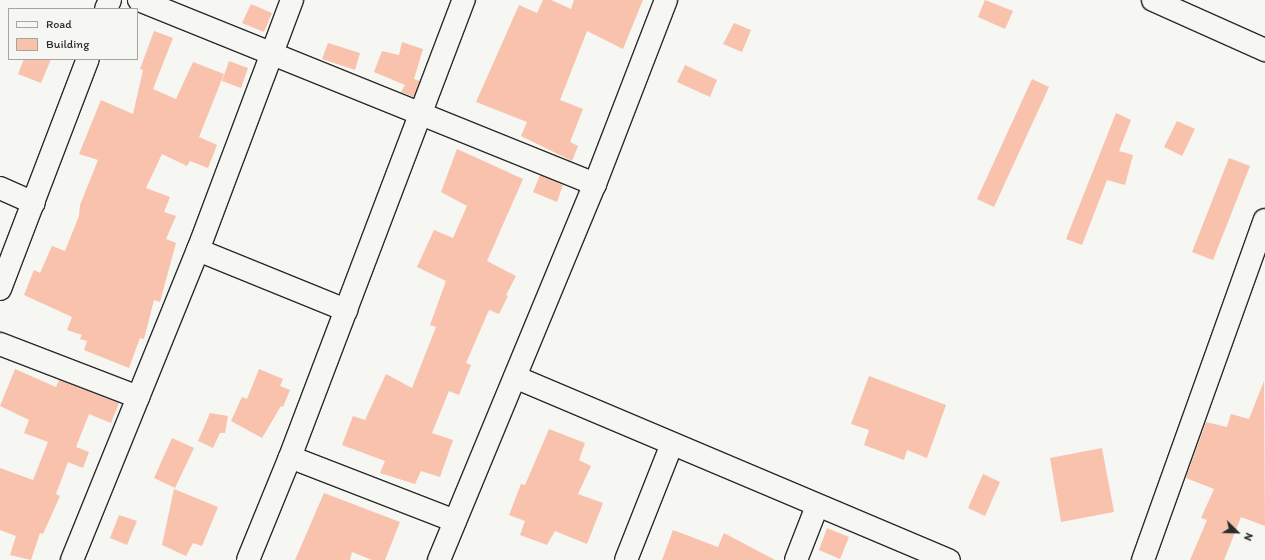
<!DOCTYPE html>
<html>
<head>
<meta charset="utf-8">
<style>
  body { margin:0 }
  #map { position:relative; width:1265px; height:560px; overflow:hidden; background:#f6f6f2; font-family:Itim,sans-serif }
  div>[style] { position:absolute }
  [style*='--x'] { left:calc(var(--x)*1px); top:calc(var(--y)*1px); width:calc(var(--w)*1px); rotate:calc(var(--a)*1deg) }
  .building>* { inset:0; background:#f9c2ad }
  .roads { filter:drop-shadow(1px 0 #2b2b2b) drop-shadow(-1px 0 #2b2b2b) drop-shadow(0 1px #2b2b2b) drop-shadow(0 -1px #2b2b2b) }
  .minor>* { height:22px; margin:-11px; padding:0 11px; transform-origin:11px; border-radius:11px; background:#f6f6f2 }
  span { translate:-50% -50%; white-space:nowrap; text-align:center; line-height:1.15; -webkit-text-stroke:3px #f6f6f2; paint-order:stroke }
  .legend { position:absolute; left:8px; top:8px; width:130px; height:52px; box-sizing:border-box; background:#f6f6f2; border:1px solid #a5a5a2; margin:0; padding:5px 7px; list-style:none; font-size:12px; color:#2b2b2b }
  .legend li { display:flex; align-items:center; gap:8px; height:20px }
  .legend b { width:20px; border:1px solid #a5a5a2 }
  .north { position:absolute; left:1217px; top:512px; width:40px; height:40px; -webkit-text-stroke:3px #f6f6f2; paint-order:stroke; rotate:113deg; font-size:11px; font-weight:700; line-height:16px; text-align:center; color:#2b2b2b }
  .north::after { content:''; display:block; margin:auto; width:14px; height:18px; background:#2b2b2b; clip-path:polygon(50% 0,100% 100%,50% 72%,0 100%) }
</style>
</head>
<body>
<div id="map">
  <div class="building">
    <div style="clip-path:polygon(543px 0,551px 0,571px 9px,574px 0,643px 0,623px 49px,587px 31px,560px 100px,583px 109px,570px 142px,578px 146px,572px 161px,521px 136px,527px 122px,476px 102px,519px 5px,537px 13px)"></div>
    <div style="clip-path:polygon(985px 0,1013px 11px,1005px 29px,978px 17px)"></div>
    <div style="clip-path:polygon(251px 4px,272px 13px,264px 32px,242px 23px)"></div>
    <div style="clip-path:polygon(734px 23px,751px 30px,742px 52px,723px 44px)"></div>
    <div style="clip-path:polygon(154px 31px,173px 38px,153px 89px,176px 99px,193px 62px,224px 74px,199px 137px,217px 145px,208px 168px,190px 161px,187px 166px,162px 154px,146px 188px,170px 197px,164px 212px,176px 216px,166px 239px,176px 243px,160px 302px,154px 300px,144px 339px,140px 338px,129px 368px,84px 350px,87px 341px,80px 339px,82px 335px,67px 330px,72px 317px,24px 295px,34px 270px,40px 273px,52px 246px,65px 251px,79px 216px,80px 205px,98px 160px,79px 154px,101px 100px,133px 114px,143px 70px,140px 69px)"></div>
    <div style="clip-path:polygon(402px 42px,423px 49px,414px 79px,420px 81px,414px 97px,401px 92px,405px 85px,374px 72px,382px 51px,399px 55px)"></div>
    <div style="clip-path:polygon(328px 43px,360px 53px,355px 70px,322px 59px)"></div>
    <div style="clip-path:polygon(24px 59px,51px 59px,41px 83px,18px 74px)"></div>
    <div style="clip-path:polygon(229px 61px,248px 68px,241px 88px,222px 81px)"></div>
    <div style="clip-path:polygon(685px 65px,717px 80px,710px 97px,677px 82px)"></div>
    <div style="clip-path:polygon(1032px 79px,1049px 87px,994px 207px,977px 199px)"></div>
    <div style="clip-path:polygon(1116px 113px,1131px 120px,1119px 151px,1133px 155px,1125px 185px,1107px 180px,1082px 245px,1066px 239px)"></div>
    <div style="clip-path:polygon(1177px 121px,1195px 129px,1182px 156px,1164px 147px)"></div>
    <div style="clip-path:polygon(457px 149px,523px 179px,487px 261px,516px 276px,506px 295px,508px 296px,499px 314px,489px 310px,466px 363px,471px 365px,459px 395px,449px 391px,432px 433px,453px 440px,440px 477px,421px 471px,415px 484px,380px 473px,385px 461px,342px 445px,353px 416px,365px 420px,386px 374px,412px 388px,436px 327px,430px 325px,446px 281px,417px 267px,434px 230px,453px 238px,467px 206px,441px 192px)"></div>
    <div style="clip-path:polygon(1229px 158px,1250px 166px,1213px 260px,1192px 252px)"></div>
    <div style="clip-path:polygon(540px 175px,563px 185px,557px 202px,533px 192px)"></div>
    <div style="clip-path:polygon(15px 369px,56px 387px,59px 380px,119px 403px,111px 423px,89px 414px,76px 447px,89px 452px,83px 468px,68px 462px,56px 494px,60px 496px,43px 534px,40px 533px,31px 560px,10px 555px,16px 536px,0 530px,0 468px,33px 480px,48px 442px,24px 433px,29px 420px,0 406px)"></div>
    <div style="clip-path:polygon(259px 369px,283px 379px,280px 386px,290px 390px,283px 407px,281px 406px,262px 438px,231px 421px,242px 397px,247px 399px)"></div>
    <div style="clip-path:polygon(869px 376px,946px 405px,927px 458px,907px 450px,904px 460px,864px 445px,869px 430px,851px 424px)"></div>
    <div style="clip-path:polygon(1264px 381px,1265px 526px,1241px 517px,1224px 560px,1190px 560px,1207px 520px,1201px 518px,1214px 489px,1186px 478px,1206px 422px,1227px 427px,1231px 414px,1249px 419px)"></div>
    <div style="clip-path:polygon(210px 413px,228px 416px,225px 433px,220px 433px,213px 448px,198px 441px)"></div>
    <div style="clip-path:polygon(549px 429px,585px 443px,579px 460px,591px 466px,578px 494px,603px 503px,587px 544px,555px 531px,547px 545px,520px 535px,525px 521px,509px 515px,521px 484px,525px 485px)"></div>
    <div style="clip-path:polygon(172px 438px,194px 448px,175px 488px,154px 478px)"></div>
    <div style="clip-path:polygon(1102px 448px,1114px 512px,1061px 522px,1050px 458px)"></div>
    <div style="clip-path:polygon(983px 474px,1000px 482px,985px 516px,968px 508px)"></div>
    <div style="clip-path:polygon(174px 489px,218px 507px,202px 546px,193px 543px,186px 556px,162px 545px)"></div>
    <div style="clip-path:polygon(324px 493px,400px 522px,385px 560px,372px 560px,352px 552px,350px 560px,295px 560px)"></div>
    <div style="clip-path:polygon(119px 515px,137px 521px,127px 545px,110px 538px)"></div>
    <div style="clip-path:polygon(827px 528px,849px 537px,840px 559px,819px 550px)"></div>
    <div style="clip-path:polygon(673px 530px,718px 547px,724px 533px,775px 560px,662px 560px)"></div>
  </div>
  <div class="roads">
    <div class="minor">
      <div style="--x:139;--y:0;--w:492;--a:22"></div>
      <div style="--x:1153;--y:0;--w:123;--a:24.1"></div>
      <div style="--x:106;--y:9;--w:10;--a:-66"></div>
      <div style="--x:0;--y:188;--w:37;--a:24"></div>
      <div style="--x:198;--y:250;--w:160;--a:22.1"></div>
      <div style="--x:0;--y:289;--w:246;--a:-69.1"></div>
      <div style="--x:0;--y:344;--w:148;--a:21"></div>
      <div style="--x:515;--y:377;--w:471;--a:22.9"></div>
      <div style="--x:290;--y:457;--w:177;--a:21.2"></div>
      <div style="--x:72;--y:560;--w:335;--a:-67.9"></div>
      <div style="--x:198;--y:250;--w:267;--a:-69.4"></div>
      <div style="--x:248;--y:560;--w:111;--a:-67.8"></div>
      <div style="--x:290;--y:457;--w:489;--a:-69.2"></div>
      <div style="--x:439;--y:560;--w:407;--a:-67.5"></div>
      <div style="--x:595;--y:184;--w:197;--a:-68.9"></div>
      <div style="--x:626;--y:560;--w:125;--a:-68.4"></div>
      <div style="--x:796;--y:560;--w:58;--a:-68.7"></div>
      <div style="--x:1143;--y:560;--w:361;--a:-70.3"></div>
    </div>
  </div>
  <ul class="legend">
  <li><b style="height:5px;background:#f6f6f2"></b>Road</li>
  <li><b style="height:11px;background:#f9c2ad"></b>Building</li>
  </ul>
  <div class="north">N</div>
</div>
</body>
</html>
